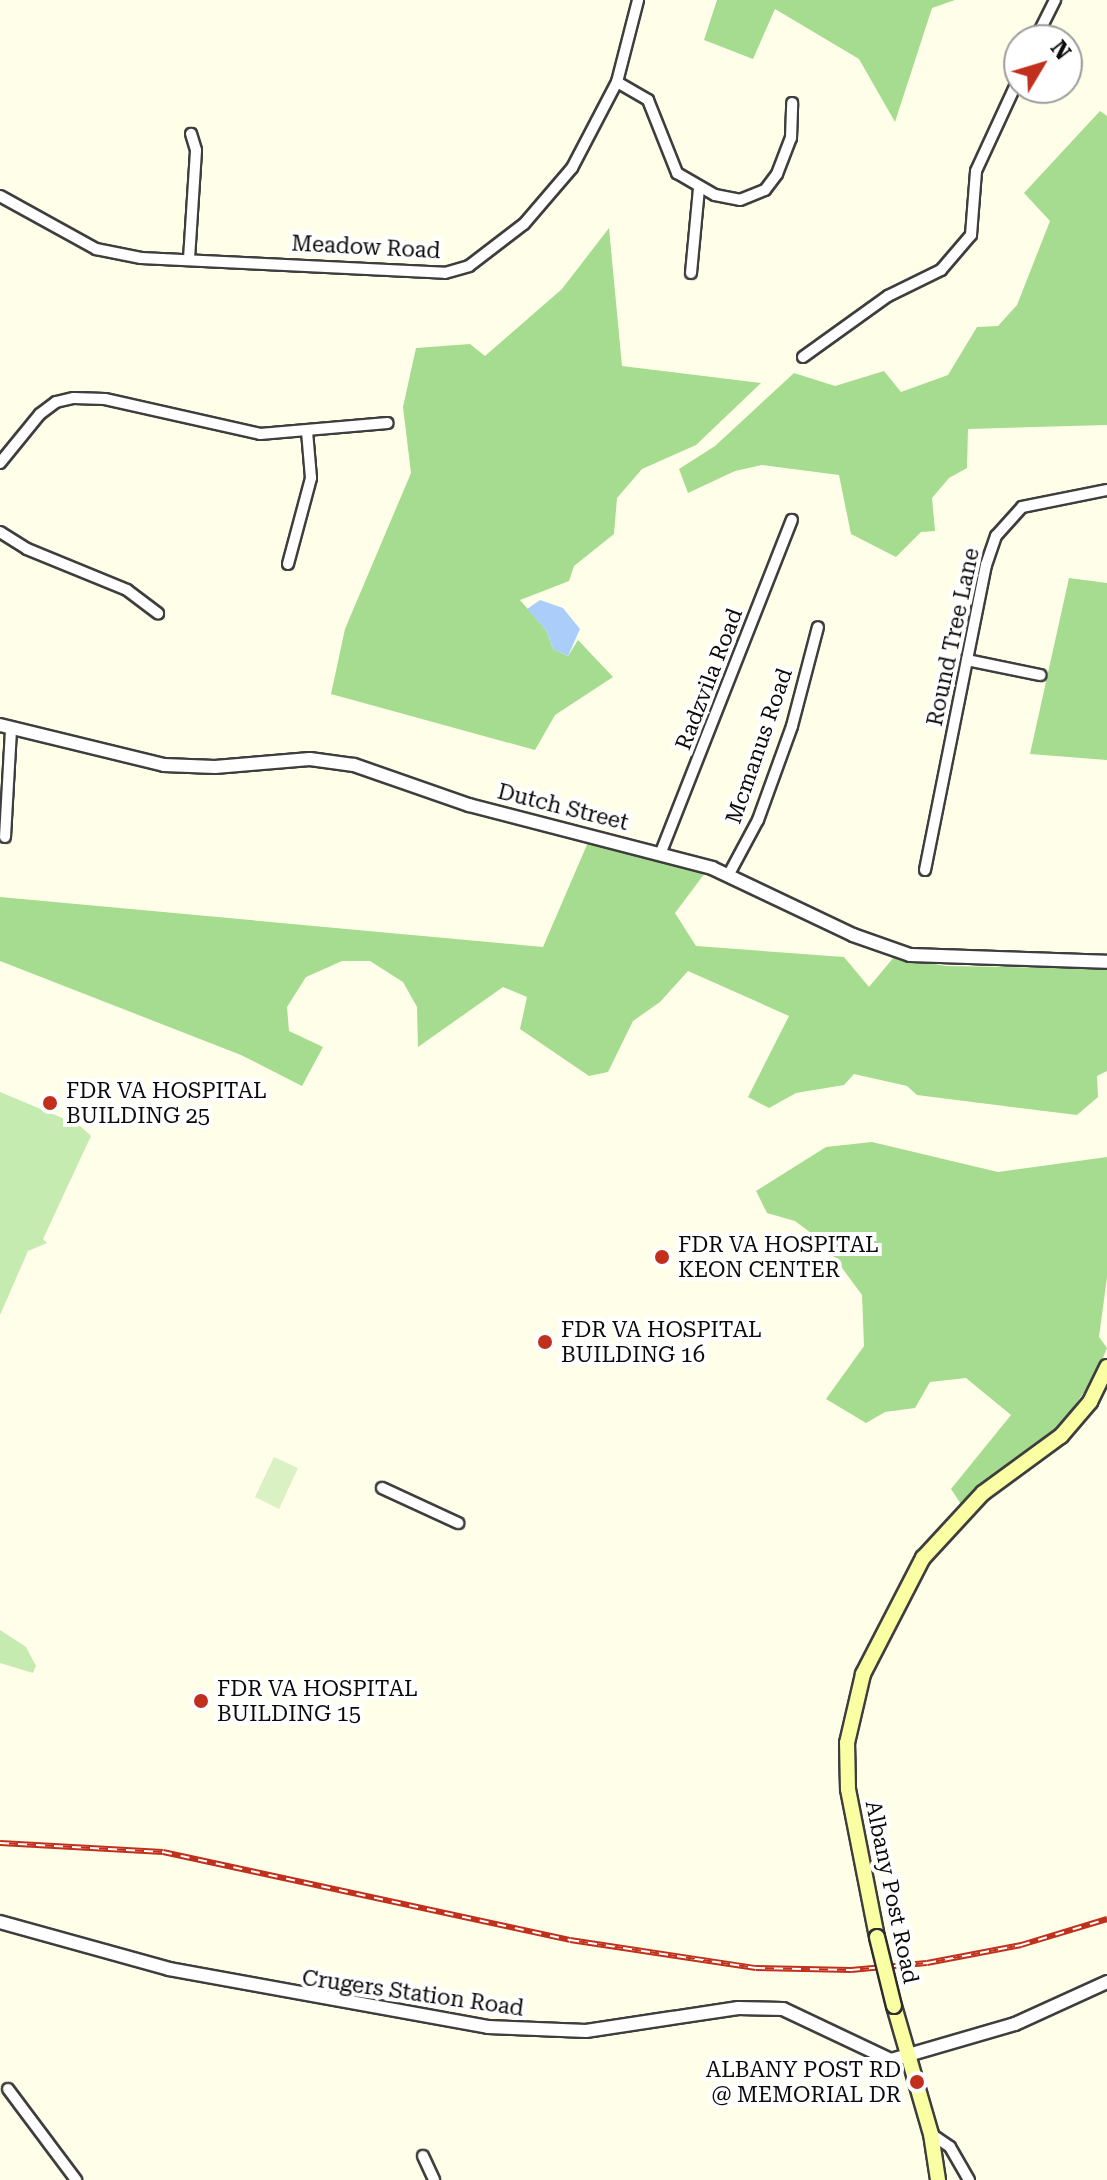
<!DOCTYPE html>
<html>
<head>
<meta charset="utf-8">
<style>
  body { margin:0 }
  #map { position:relative; width:1107px; height:2180px; overflow:hidden; background:#fffee8; font-family:"Roboto Serif",serif }
  div>[style] { position:absolute }
  [style*='--x'] { left:calc(var(--x)*1px); top:calc(var(--y)*1px); width:calc(var(--w)*1px); rotate:calc(var(--a)*1deg) }
  .green>* { inset:0; background:#c5ebb1 }
  .forest>* { inset:0; background:#a5dc8f }
  .pitch>* { inset:0; background:#daf1c3 }
  .water>* { inset:0; background:#aacef9 }
  .roads { filter:drop-shadow(2px 0 #3e3e3e) drop-shadow(-2px 0 #3e3e3e) drop-shadow(0 2px #3e3e3e) drop-shadow(0 -2px #3e3e3e) }
  .minor>* { height:10px; margin:-5px; padding:0 5px; transform-origin:5px; border-radius:5px; background:#fff }
  .tertiary>* { height:12px; margin:-6px; padding:0 6px; transform-origin:6px; border-radius:6px; background:#fff }
  .secondary>* { height:14px; margin:-7px; padding:0 7px; transform-origin:7px; border-radius:7px; background:#faffa3 }
  .rail>* { height:6px; margin-top:-3px; transform-origin:0; background:repeating-linear-gradient(90deg,#fff 0 9px,#c1301c 0 18px); box-sizing:border-box; border-block:2px solid #c1301c }
  .bridges { filter:drop-shadow(2px 0 #2d2d2d) drop-shadow(-2px 0 #2d2d2d) drop-shadow(0 2px #2d2d2d) drop-shadow(0 -2px #2d2d2d) }
  .secondary-bridge>* { height:14px; margin:-7px; padding:0 7px; transform-origin:7px; border-radius:7px; background:#faffa3 }
  .dots>* { width:22px; height:22px; translate:-50% -50%; box-sizing:border-box; border:4px solid #fff; border-radius:50% }
  span { translate:-50% -50%; white-space:nowrap; text-align:center; line-height:1.15; -webkit-text-stroke:8px #fff; paint-order:stroke }
  .street-label { font-size:22px; color:#0b0b0b }
  .poi-label { font-size:22px; color:#0b0b0b }
  .left { translate:0 -50%; text-align:left }
  .right { translate:-100% -50%; text-align:right }
  .north { position:absolute; left:1003px; top:24px; width:80px; height:80px; box-sizing:border-box; background:#fff; border:2px solid #9d9d9d; border-radius:50%; rotate:52deg; font-size:22px; font-weight:700; line-height:32px; text-align:center; color:#0b0b0b }
  .north::after { content:''; display:block; margin:auto; width:28px; height:36px; background:#c1301c; clip-path:polygon(50% 0,100% 100%,50% 72%,0 100%) }
</style>
</head>
<body>
<div id="map">
  <div class="green">
    <div style="clip-path:polygon(0 1092px,79px 1125px,91px 1136px,43px 1239px,47px 1243px,28px 1251px,0 1315px)"></div>
    <div style="clip-path:polygon(0 1630px,26px 1647px,36px 1666px,33px 1673px,0 1663px)"></div>
  </div>
  <div class="forest">
    <div style="clip-path:polygon(717px 0,955px 0,932px 8px,895px 122px,859px 59px,775px 9px,753px 59px,704px 40px)"></div>
    <div style="clip-path:polygon(1100px 111px,1107px 116px,1107px 425px,968px 429px,967px 468px,949px 478px,932px 498px,935px 531px,921px 532px,896px 557px,851px 534px,839px 475px,762px 465px,735px 471px,688px 493px,679px 469px,715px 446px,794px 373px,835px 386px,884px 371px,901px 392px,948px 375px,977px 327px,998px 326px,1017px 305px,1050px 221px,1024px 193px)"></div>
    <div style="clip-path:polygon(609px 228px,622px 366px,761px 383px,696px 445px,642px 469px,617px 498px,614px 534px,574px 566px,569px 581px,520px 600px,546px 630px,553px 649px,568px 656px,578px 640px,613px 677px,555px 715px,535px 750px,331px 694px,345px 629px,411px 473px,403px 407px,416px 348px,470px 344px,485px 356px,562px 289px)"></div>
    <div style="clip-path:polygon(1069px 578px,1107px 583px,1107px 760px,1030px 754px)"></div>
    <div style="clip-path:polygon(589px 840px,705px 873px,675px 913px,696px 946px,844px 957px,869px 987px,894px 957px,946px 966px,1107px 969px,1107px 1071px,1097px 1076px,1098px 1097px,1077px 1115px,917px 1095px,907px 1086px,854px 1074px,844px 1085px,796px 1093px,769px 1108px,748px 1097px,789px 1016px,688px 971px,660px 1002px,633px 1021px,608px 1072px,589px 1076px,520px 1029px,527px 997px,503px 987px,418px 1047px,417px 1007px,403px 982px,370px 961px,342px 961px,306px 977px,287px 1007px,289px 1031px,323px 1047px,302px 1086px,241px 1055px,0 961px,0 897px,543px 947px)"></div>
    <div style="clip-path:polygon(872px 1142px,998px 1172px,1107px 1157px,1107px 1277px,1099px 1337px,1107px 1348px,1095px 1377px,1059px 1427px,961px 1504px,951px 1489px,1011px 1415px,966px 1378px,930px 1382px,915px 1408px,885px 1412px,866px 1423px,826px 1399px,864px 1346px,862px 1295px,823px 1242px,795px 1221px,767px 1213px,756px 1191px,826px 1147px)"></div>
  </div>
  <div class="pitch">
    <div style="clip-path:polygon(274px 1457px,298px 1468px,279px 1509px,255px 1497px)"></div>
  </div>
  <div class="water">
    <div style="clip-path:polygon(540px 600px,563px 608px,580px 629px,568px 656px,553px 649px,546px 630px,527px 609px)"></div>
  </div>
  <div class="roads">
    <div class="minor">
      <div style="--x:1035;--y:40;--w:45;--a:-63.4"></div>
      <div style="--x:617;--y:82;--w:36;--a:30"></div>
      <div style="--x:648;--y:100;--w:79;--a:68.3"></div>
      <div style="--x:677;--y:173;--w:44;--a:30.1"></div>
      <div style="--x:715;--y:195;--w:25;--a:11"></div>
      <div style="--x:740;--y:200;--w:27;--a:-22"></div>
      <div style="--x:765;--y:190;--w:20;--a:-53"></div>
      <div style="--x:777;--y:174;--w:39;--a:-69"></div>
      <div style="--x:791;--y:138;--w:35;--a:-88"></div>
      <div style="--x:0;--y:196;--w:110;--a:28.9"></div>
      <div style="--x:96;--y:249;--w:46;--a:11.3"></div>
      <div style="--x:141;--y:258;--w:304;--a:2.8"></div>
      <div style="--x:445;--y:273;--w:25;--a:-16"></div>
      <div style="--x:469;--y:266;--w:69;--a:-37.4"></div>
      <div style="--x:524;--y:224;--w:74;--a:-49.4"></div>
      <div style="--x:572;--y:168;--w:97;--a:-62.4"></div>
      <div style="--x:617;--y:82;--w:85;--a:-75.6"></div>
      <div style="--x:189;--y:259;--w:109;--a:-86.3"></div>
      <div style="--x:196;--y:150;--w:17;--a:-107"></div>
      <div style="--x:691;--y:273;--w:85;--a:-84.6"></div>
      <div style="--x:803;--y:357;--w:105;--a:-35.7"></div>
      <div style="--x:888;--y:296;--w:59;--a:-26.1"></div>
      <div style="--x:941;--y:270;--w:46;--a:-49.4"></div>
      <div style="--x:971;--y:235;--w:64;--a:-85.5"></div>
      <div style="--x:976;--y:171;--w:102;--a:-65.2"></div>
      <div style="--x:0;--y:463;--w:63;--a:-50.8"></div>
      <div style="--x:40;--y:414;--w:20;--a:-37"></div>
      <div style="--x:56;--y:402;--w:18;--a:-13"></div>
      <div style="--x:74;--y:398;--w:31;--a:2"></div>
      <div style="--x:105;--y:399;--w:159;--a:12.7"></div>
      <div style="--x:260;--y:434;--w:128;--a:-4.9"></div>
      <div style="--x:0;--y:532;--w:32;--a:32"></div>
      <div style="--x:27;--y:549;--w:108;--a:22.3"></div>
      <div style="--x:127;--y:590;--w:39;--a:37"></div>
      <div style="--x:288;--y:564;--w:89;--a:-75"></div>
      <div style="--x:311;--y:478;--w:47;--a:-94.9"></div>
      <div style="--x:967;--y:660;--w:75;--a:11.6"></div>
      <div style="--x:5;--y:837;--w:109;--a:-86.8"></div>
      <div style="--x:661;--y:852;--w:357;--a:-68.5"></div>
      <div style="--x:925;--y:870;--w:311;--a:-78.7"></div>
      <div style="--x:986;--y:565;--w:31;--a:-71"></div>
      <div style="--x:996;--y:536;--w:39;--a:-48"></div>
      <div style="--x:1022;--y:507;--w:87;--a:-11.3"></div>
      <div style="--x:729;--y:874;--w:61;--a:-61.8"></div>
      <div style="--x:758;--y:820;--w:100;--a:-70.1"></div>
      <div style="--x:792;--y:726;--w:102;--a:-75.3"></div>
      <div style="--x:382;--y:1488;--w:84;--a:24.7"></div>
      <div style="--x:8;--y:2089;--w:114;--a:53.2"></div>
      <div style="--x:931;--y:2134;--w:23;--a:34"></div>
      <div style="--x:950;--y:2147;--w:38;--a:60"></div>
      <div style="--x:423;--y:2156;--w:26;--a:65"></div>
    </div>
    <div class="tertiary">
      <div style="--x:0;--y:725;--w:169;--a:13.7"></div>
      <div style="--x:164;--y:765;--w:51;--a:2.2"></div>
      <div style="--x:215;--y:767;--w:95;--a:-4.8"></div>
      <div style="--x:310;--y:759;--w:44;--a:7.8"></div>
      <div style="--x:354;--y:765;--w:122;--a:19.2"></div>
      <div style="--x:469;--y:805;--w:251;--a:14.5"></div>
      <div style="--x:712;--y:868;--w:156;--a:25.4"></div>
      <div style="--x:853;--y:935;--w:60;--a:19.3"></div>
      <div style="--x:910;--y:955;--w:197;--a:2"></div>
      <div style="--x:0;--y:1922;--w:175;--a:15.5"></div>
      <div style="--x:169;--y:1969;--w:324;--a:10.3"></div>
      <div style="--x:488;--y:2027;--w:98;--a:2.3"></div>
      <div style="--x:586;--y:2031;--w:154;--a:-8.6"></div>
      <div style="--x:738;--y:2008;--w:45;--a:1.3"></div>
      <div style="--x:783;--y:2009;--w:119;--a:25.3"></div>
      <div style="--x:891;--y:2060;--w:129;--a:-16.2"></div>
      <div style="--x:1015;--y:2024;--w:101;--a:-24.5"></div>
    </div>
    <div class="secondary">
      <div style="--x:877;--y:1937;--w:151;--a:-101.1"></div>
      <div style="--x:848;--y:1789;--w:46;--a:-91.2"></div>
      <div style="--x:847;--y:1743;--w:71;--a:-76.9"></div>
      <div style="--x:863;--y:1674;--w:131;--a:-62.7"></div>
      <div style="--x:923;--y:1558;--w:88;--a:-47.3"></div>
      <div style="--x:983;--y:1493;--w:97;--a:-36.2"></div>
      <div style="--x:1061;--y:1436;--w:45;--a:-49.5"></div>
      <div style="--x:1090;--y:1402;--w:39;--a:-64"></div>
      <div style="--x:894;--y:2006;--w:133;--a:73.9"></div>
      <div style="--x:931;--y:2134;--w:47;--a:81.3"></div>
    </div>
  </div>
  <div class="rail">
    <div style="--x:0;--y:1843;--w:163;--a:3.2"></div>
    <div style="--x:163;--y:1852;--w:416;--a:12.2"></div>
    <div style="--x:570;--y:1940;--w:188;--a:8.6"></div>
    <div style="--x:756;--y:1968;--w:95;--a:1.2"></div>
    <div style="--x:851;--y:1970;--w:76;--a:-5.3"></div>
    <div style="--x:927;--y:1963;--w:96;--a:-10.8"></div>
    <div style="--x:1021;--y:1945;--w:90;--a:-16.8"></div>
  </div>
  <div class="bridges">
    <div class="secondary-bridge">
      <div style="--x:877;--y:1937;--w:71;--a:76.2"></div>
    </div>
  </div>
  <div class="dots">
    <div style="left:50px;top:1103px;background:#c1301c"></div>
    <div style="left:662px;top:1257px;background:#c1301c"></div>
    <div style="left:545px;top:1342px;background:#c1301c"></div>
    <div style="left:201px;top:1701px;background:#c1301c"></div>
    <div style="left:917px;top:2082px;background:#c1301c"></div>
  </div>
  <div class="street-label">
    <span style="left:366px;top:247px;rotate:3deg">Meadow Road</span>
    <span style="left:953px;top:637px;rotate:-78deg">Round Tree Lane</span>
    <span style="left:709px;top:679px;rotate:-69deg">Radzvila Road</span>
    <span style="left:759px;top:746px;rotate:-71deg">Mcmanus Road</span>
    <span style="left:563px;top:807px;rotate:14deg">Dutch Street</span>
    <span style="left:892px;top:1892px;rotate:78deg">Albany Post Road</span>
    <span style="left:413px;top:1993px;rotate:8deg">Crugers Station Road</span>
  </div>
  <div class="poi-label">
    <span class="left" style="left:66px;top:1103px">FDR VA HOSPITAL<br>BUILDING 25</span>
    <span class="left" style="left:678px;top:1257px">FDR VA HOSPITAL<br>KEON CENTER</span>
    <span class="left" style="left:561px;top:1342px">FDR VA HOSPITAL<br>BUILDING 16</span>
    <span class="left" style="left:217px;top:1701px">FDR VA HOSPITAL<br>BUILDING 15</span>
    <span class="right" style="left:901px;top:2082px">ALBANY POST RD<br>@ MEMORIAL DR</span>
  </div>
  <div class="north">N</div>
</div>
</body>
</html>
